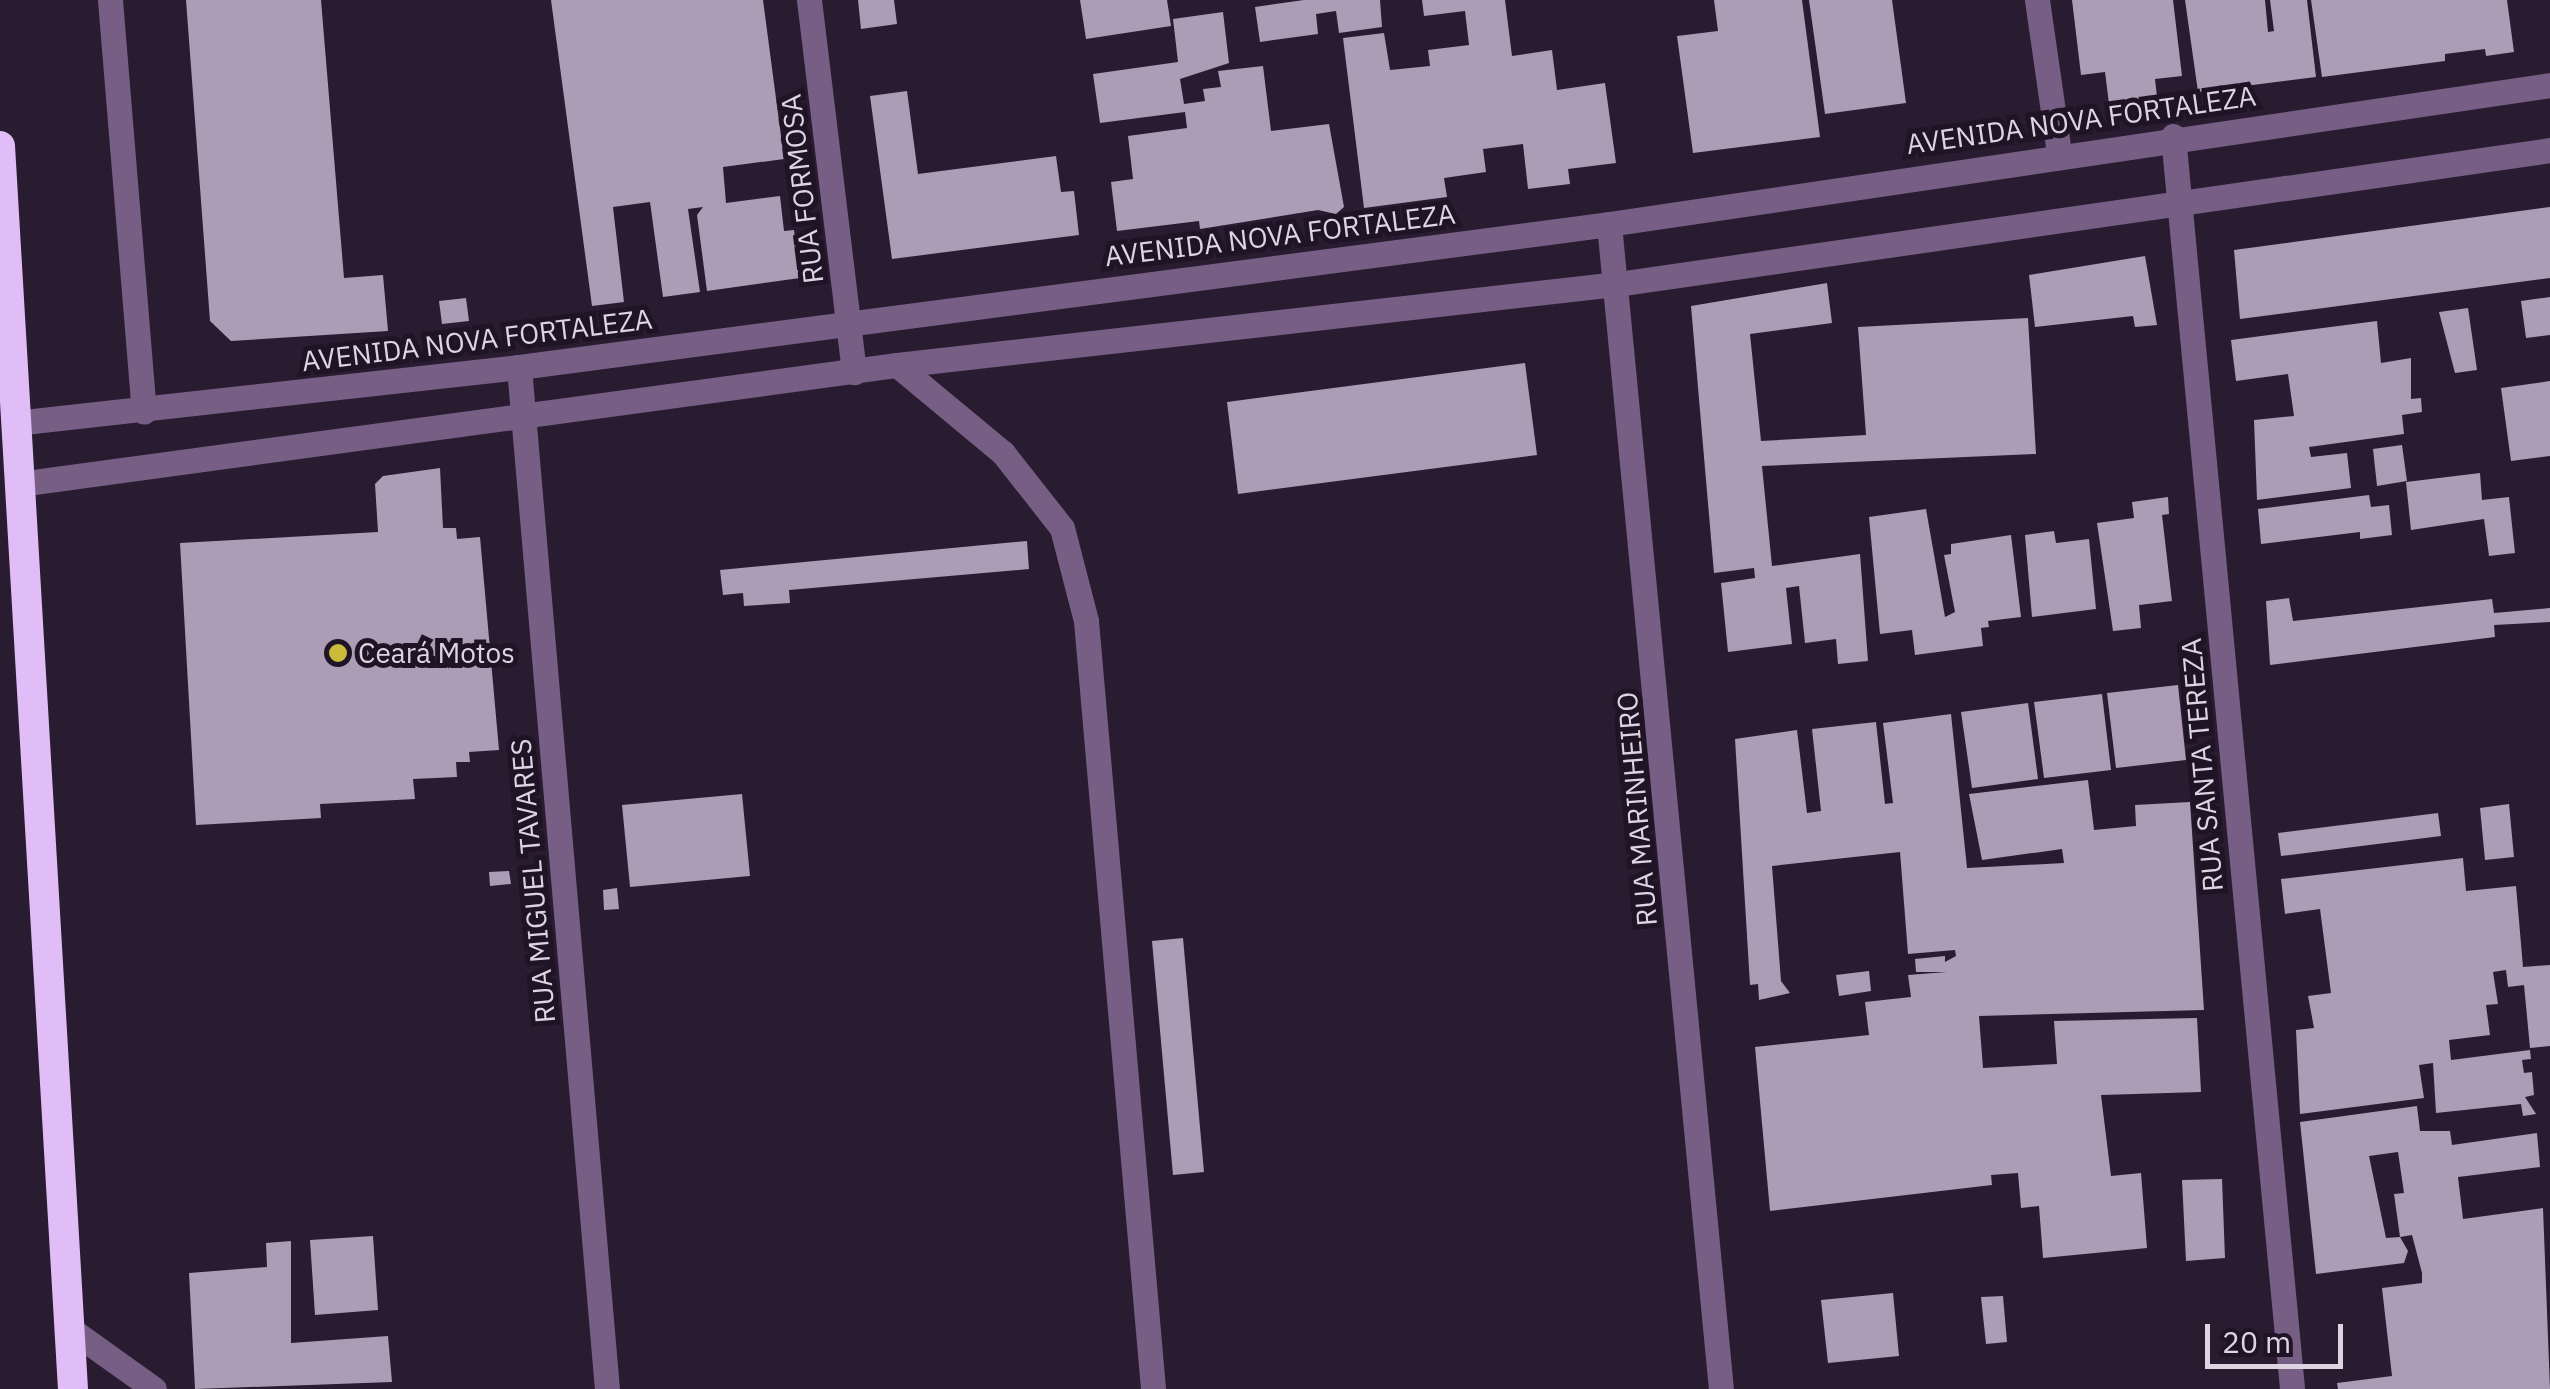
<!DOCTYPE html>
<html>
<head>
<meta charset="utf-8">
<style>
  body { margin:0 }
  #map { position:relative; width:2550px; height:1389px; overflow:hidden; background:#291c31; font-family:"IBM Plex Sans",sans-serif }
  div>[style] { position:absolute }
  [style*='--x'] { left:calc(var(--x)*1px); top:calc(var(--y)*1px); width:calc(var(--w)*1px); rotate:calc(var(--a)*1deg) }
  .building>* { inset:0; background:#ac9cb6 }
  .minor>* { height:25px; margin:-12.5px; padding:0 12.5px; transform-origin:12.5px; border-radius:12.5px; background:#765e85 }
  .highway>* { height:30px; margin:-15px; padding:0 15px; transform-origin:15px; border-radius:15px; background:#e1bdf8 }
  .dots>* { width:28px; height:28px; translate:-50% -50%; box-sizing:border-box; border:5px solid #1f1326; border-radius:50% }
  span { translate:-50% -50%; white-space:nowrap; text-align:center; line-height:1.15; -webkit-text-stroke:10px #1f1326; paint-order:stroke }
  .street-label { font-size:28px; color:#ddd4e2 }
  .poi-label { font-size:28px; color:#ddd4e2 }
  .left { translate:0 -50%; text-align:left }
  .scale { position:absolute; left:2205px; top:1324px; width:138px; height:45px; box-sizing:border-box; border:5px solid #ddd4e2; border-top:0; padding-left:12px; font-size:30px; line-height:35px; white-space:nowrap; color:#ddd4e2; -webkit-text-stroke:8px #1f1326; paint-order:stroke }
</style>
</head>
<body>
<div id="map">
  <div class="building">
    <div style="clip-path:polygon(186px 0,321px 0,344px 278px,383px 275px,388px 331px,231px 341px,210px 321px)"></div>
    <div style="clip-path:polygon(551px 0,763px 0,784px 159px,723px 167px,726px 203px,780px 196px,784px 231px,794px 230px,800px 278px,707px 291px,697px 215px,703px 207px,688px 209px,700px 292px,663px 297px,650px 202px,613px 207px,624px 302px,592px 306px)"></div>
    <div style="clip-path:polygon(858px 0,894px 0,897px 24px,861px 29px)"></div>
    <div style="clip-path:polygon(1080px 0,1167px 0,1171px 26px,1086px 39px)"></div>
    <div style="clip-path:polygon(1304px 0,1380px 0,1382px 27px,1339px 33px,1336px 11px,1316px 14px,1318px 34px,1260px 42px,1255px 7px)"></div>
    <div style="clip-path:polygon(1422px 0,1505px 0,1512px 56px,1552px 50px,1557px 90px,1605px 83px,1616px 163px,1568px 169px,1570px 184px,1528px 189px,1523px 144px,1483px 149px,1486px 172px,1444px 178px,1447px 197px,1364px 208px,1343px 38px,1384px 33px,1390px 70px,1430px 66px,1428px 50px,1469px 45px,1465px 11px,1424px 16px)"></div>
    <div style="clip-path:polygon(1714px 0,1802px 0,1820px 137px,1693px 153px,1677px 36px,1718px 31px)"></div>
    <div style="clip-path:polygon(1809px 0,1892px 0,1906px 103px,1825px 114px)"></div>
    <div style="clip-path:polygon(2072px 0,2173px 0,2182px 76px,2155px 79px,2157px 97px,2109px 104px,2105px 72px,2081px 75px)"></div>
    <div style="clip-path:polygon(2185px 0,2265px 0,2268px 32px,2274px 31px,2270px 0,2307px 0,2316px 77px,2198px 92px)"></div>
    <div style="clip-path:polygon(2311px 0,2507px 0,2514px 52px,2486px 56px,2485px 49px,2445px 54px,2445px 61px,2322px 77px)"></div>
    <div style="clip-path:polygon(1223px 12px,1229px 63px,1180px 79px,1184px 104px,1205px 101px,1203px 89px,1221px 87px,1218px 71px,1263px 66px,1271px 131px,1329px 124px,1344px 207px,1336px 214px,1318px 210px,1200px 229px,1199px 221px,1117px 231px,1111px 182px,1133px 179px,1128px 136px,1187px 128px,1185px 112px,1100px 123px,1093px 74px,1178px 62px,1173px 19px)"></div>
    <div style="clip-path:polygon(907px 91px,918px 174px,1056px 156px,1061px 192px,1074px 191px,1079px 235px,892px 259px,870px 96px)"></div>
    <div style="clip-path:polygon(2550px 207px,2550px 278px,2240px 319px,2234px 250px)"></div>
    <div style="clip-path:polygon(2145px 256px,2157px 325px,2135px 327px,2133px 316px,2035px 327px,2029px 275px)"></div>
    <div style="clip-path:polygon(1827px 283px,1832px 323px,1750px 334px,1761px 441px,1866px 435px,1858px 327px,2028px 318px,2036px 454px,1762px 466px,1772px 566px,1860px 554px,1868px 661px,1838px 664px,1836px 639px,1805px 643px,1799px 586px,1786px 588px,1792px 644px,1728px 652px,1721px 583px,1755px 578px,1754px 568px,1714px 573px,1691px 306px)"></div>
    <div style="clip-path:polygon(2550px 297px,2550px 335px,2526px 338px,2521px 301px)"></div>
    <div style="clip-path:polygon(466px 298px,469px 321px,442px 324px,439px 301px)"></div>
    <div style="clip-path:polygon(2468px 308px,2477px 370px,2455px 373px,2439px 312px)"></div>
    <div style="clip-path:polygon(2377px 321px,2381px 363px,2411px 358px,2411px 399px,2421px 398px,2422px 412px,2402px 415px,2404px 434px,2309px 447px,2311px 457px,2347px 453px,2351px 488px,2257px 500px,2254px 420px,2294px 416px,2288px 374px,2236px 381px,2231px 340px)"></div>
    <div style="clip-path:polygon(1525px 363px,1537px 455px,1238px 494px,1227px 402px)"></div>
    <div style="clip-path:polygon(2550px 381px,2550px 456px,2511px 461px,2501px 388px)"></div>
    <div style="clip-path:polygon(2402px 445px,2407px 481px,2377px 486px,2373px 449px)"></div>
    <div style="clip-path:polygon(440px 468px,443px 528px,456px 528px,457px 539px,480px 537px,499px 750px,469px 752px,470px 762px,456px 762px,457px 777px,413px 779px,415px 799px,320px 804px,321px 818px,196px 825px,180px 543px,378px 532px,375px 484px,383px 476px)"></div>
    <div style="clip-path:polygon(2480px 473px,2482px 500px,2509px 497px,2515px 553px,2489px 556px,2484px 519px,2411px 530px,2406px 482px)"></div>
    <div style="clip-path:polygon(2369px 495px,2371px 507px,2389px 505px,2392px 535px,2360px 539px,2360px 532px,2261px 544px,2258px 509px)"></div>
    <div style="clip-path:polygon(2168px 497px,2169px 514px,2162px 515px,2172px 601px,2139px 605px,2141px 628px,2113px 631px,2097px 523px,2134px 518px,2132px 502px)"></div>
    <div style="clip-path:polygon(1926px 509px,1945px 617px,1955px 612px,1944px 555px,1951px 554px,1951px 544px,2011px 535px,2021px 617px,1988px 621px,1989px 627px,1981px 628px,1983px 646px,1915px 655px,1912px 630px,1880px 634px,1869px 517px)"></div>
    <div style="clip-path:polygon(2054px 531px,2056px 543px,2089px 539px,2096px 609px,2032px 617px,2025px 535px)"></div>
    <div style="clip-path:polygon(1027px 541px,1029px 569px,789px 590px,790px 603px,744px 606px,743px 593px,723px 595px,720px 570px)"></div>
    <div style="clip-path:polygon(2289px 598px,2293px 621px,2492px 599px,2494px 613px,2550px 608px,2550px 622px,2494px 625px,2495px 637px,2270px 665px,2266px 601px)"></div>
    <div style="clip-path:polygon(2178px 685px,2186px 760px,2116px 768px,2107px 693px)"></div>
    <div style="clip-path:polygon(2102px 694px,2111px 770px,2044px 778px,2034px 702px)"></div>
    <div style="clip-path:polygon(2028px 703px,2038px 779px,1972px 788px,1961px 712px)"></div>
    <div style="clip-path:polygon(1951px 714px,1967px 868px,2064px 863px,2062px 849px,1982px 860px,1969px 794px,2088px 780px,2094px 830px,2136px 826px,2135px 805px,2190px 802px,2204px 1010px,1979px 1016px,1983px 1068px,2057px 1064px,2054px 1021px,2197px 1018px,2201px 1092px,2101px 1095px,2111px 1176px,2141px 1173px,2147px 1248px,2043px 1258px,2039px 1206px,2021px 1208px,2018px 1173px,1991px 1175px,1992px 1185px,1770px 1211px,1755px 1047px,1869px 1035px,1865px 1002px,1911px 997px,1908px 975px,1947px 972px,1916px 972px,1915px 959px,1945px 956px,1945px 962px,1956px 956px,1955px 950px,1908px 954px,1900px 852px,1772px 866px,1781px 981px,1790px 993px,1759px 1000px,1758px 984px,1750px 985px,1735px 739px,1797px 730px,1807px 813px,1821px 811px,1812px 729px,1876px 722px,1885px 804px,1893px 803px,1883px 723px)"></div>
    <div style="clip-path:polygon(742px 794px,750px 876px,630px 887px,622px 805px)"></div>
    <div style="clip-path:polygon(2509px 804px,2514px 857px,2485px 860px,2480px 808px)"></div>
    <div style="clip-path:polygon(2438px 813px,2441px 836px,2281px 856px,2278px 833px)"></div>
    <div style="clip-path:polygon(2463px 858px,2466px 891px,2516px 886px,2523px 967px,2550px 965px,2550px 1046px,2530px 1048px,2524px 985px,2508px 987px,2506px 970px,2493px 972px,2498px 1004px,2486px 1005px,2490px 1035px,2449px 1040px,2451px 1060px,2530px 1050px,2531px 1059px,2522px 1060px,2524px 1073px,2532px 1072px,2534px 1095px,2525px 1097px,2536px 1114px,2523px 1116px,2521px 1104px,2436px 1113px,2433px 1063px,2419px 1065px,2424px 1098px,2300px 1114px,2296px 1030px,2314px 1028px,2308px 996px,2331px 993px,2320px 909px,2285px 914px,2281px 879px)"></div>
    <div style="clip-path:polygon(509px 871px,511px 884px,490px 886px,489px 872px)"></div>
    <div style="clip-path:polygon(617px 888px,619px 909px,604px 910px,603px 890px)"></div>
    <div style="clip-path:polygon(1183px 938px,1204px 1172px,1173px 1175px,1152px 941px)"></div>
    <div style="clip-path:polygon(1869px 971px,1871px 991px,1839px 996px,1836px 975px)"></div>
    <div style="clip-path:polygon(evenodd,2417px 1106px,2420px 1131px,2450px 1131px,2452px 1145px,2537px 1133px,2540px 1167px,2458px 1177px,2463px 1219px,2543px 1208px,2550px 1389px,2338px 1389px,2337px 1383px,2392px 1376px,2382px 1288px,2422px 1283px,2422px 1273px,2412px 1235px,2400px 1237px,2408px 1251px,2404px 1263px,2316px 1274px,2300px 1122px,2417px 1106px,2398px 1152px,2404px 1193px,2394px 1194px,2400px 1237px,2386px 1238px,2369px 1156px,2398px 1152px)"></div>
    <div style="clip-path:polygon(2222px 1179px,2225px 1258px,2186px 1261px,2182px 1180px)"></div>
    <div style="clip-path:polygon(373px 1236px,378px 1310px,315px 1315px,310px 1240px)"></div>
    <div style="clip-path:polygon(291px 1241px,291px 1343px,388px 1336px,392px 1382px,195px 1389px,189px 1273px,267px 1267px,266px 1243px)"></div>
    <div style="clip-path:polygon(1893px 1293px,1899px 1356px,1828px 1363px,1821px 1300px)"></div>
    <div style="clip-path:polygon(2003px 1296px,2007px 1342px,1986px 1344px,1981px 1297px)"></div>
  </div>
  <div class="minor">
    <div style="--x:110;--y:0;--w:413;--a:85.3"></div>
    <div style="--x:809;--y:0;--w:375;--a:83.1"></div>
    <div style="--x:2037;--y:0;--w:154;--a:81.8"></div>
    <div style="--x:2173;--y:136;--w:1259;--a:84.57"></div>
    <div style="--x:1609;--y:224;--w:1170;--a:84.51"></div>
    <div style="--x:897;--y:365;--w:138;--a:39.7"></div>
    <div style="--x:1003;--y:453;--w:95;--a:51.8"></div>
    <div style="--x:1062;--y:528;--w:96;--a:75.5"></div>
    <div style="--x:1086;--y:621;--w:771;--a:85.01"></div>
    <div style="--x:519;--y:367;--w:1026;--a:85.08"></div>
    <div style="--x:15;--y:423;--w:507;--a:-6.34"></div>
    <div style="--x:519;--y:367;--w:1099;--a:-7.47"></div>
    <div style="--x:1609;--y:224;--w:951;--a:-8.4"></div>
    <div style="--x:19;--y:484;--w:886;--a:-7.72"></div>
    <div style="--x:897;--y:365;--w:725;--a:-6.42"></div>
    <div style="--x:1617;--y:284;--w:943;--a:-8.17"></div>
    <div style="--x:70;--y:1329;--w:103;--a:35.5"></div>
  </div>
  <div class="highway">
    <div style="--x:0;--y:146;--w:1245;--a:86.64"></div>
  </div>
  <div class="dots">
    <div style="left:338px;top:653px;background:#c9ba3a"></div>
  </div>
  <div class="street-label">
    <span style="left:2081px;top:120px;rotate:-8deg">AVENIDA NOVA FORTALEZA</span>
    <span style="left:802px;top:189px;rotate:-97deg">RUA FORMOSA</span>
    <span style="left:1280px;top:235px;rotate:-7deg">AVENIDA NOVA FORTALEZA</span>
    <span style="left:477px;top:340px;rotate:-7deg">AVENIDA NOVA FORTALEZA</span>
    <span style="left:2202px;top:765px;rotate:-95deg">RUA SANTA TEREZA</span>
    <span style="left:1637px;top:809px;rotate:-95deg">RUA MARINHEIRO</span>
    <span style="left:533px;top:881px;rotate:-95deg">RUA MIGUEL TAVARES</span>
  </div>
  <div class="poi-label">
    <span class="left" style="left:358px;top:653px">Ceará Motos</span>
  </div>
  <div class="scale">20 m</div>
</div>
</body>
</html>
